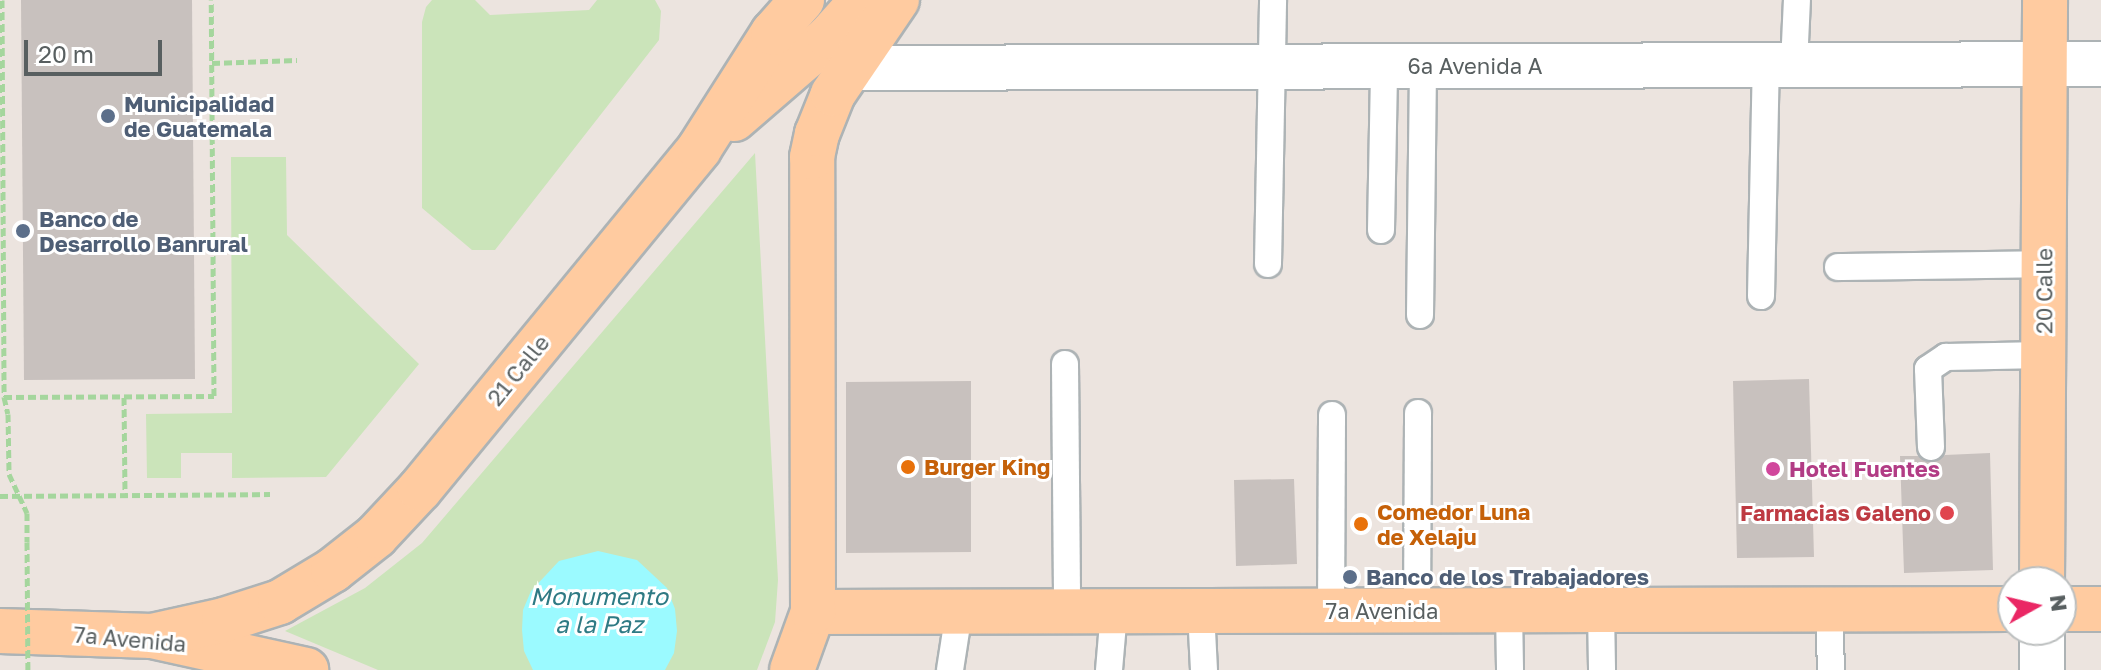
<!DOCTYPE html>
<html>
<head>
<meta charset="utf-8">
<style>
  body { margin:0 }
  #map { position:relative; width:2101px; height:670px; overflow:hidden; background:#ece4df; font-family:"Golos Text",sans-serif }
  div>[style] { position:absolute }
  [style*='--x'] { left:calc(var(--x)*1px); top:calc(var(--y)*1px); width:calc(var(--w)*1px); rotate:calc(var(--a)*1deg) }
  .green>* { inset:0; background:#cbe4ba }
  .water>* { inset:0; background:#9bfaff }
  .building>* { inset:0; background:#c8c1be }
  .path>* { height:5px; margin-top:-2.5px; transform-origin:0; background:repeating-linear-gradient(90deg,#a5d69d 0 8px,transparent 0 12px) }
  .roads { filter:drop-shadow(2px 0 #adb3b5) drop-shadow(-2px 0 #adb3b5) drop-shadow(0 2px #adb3b5) drop-shadow(0 -2px #adb3b5) }
  .service>* { height:26px; margin:-13px; padding:0 13px; transform-origin:13px; border-radius:13px; background:#fff }
  .minor>* { height:44px; margin:-22px; padding:0 22px; transform-origin:22px; border-radius:22px; background:#fff }
  .primary>* { height:44px; margin:-22px; padding:0 22px; transform-origin:22px; border-radius:22px; background:#ffcba0 }
  .path-bridge>* { height:5px; margin-top:-2.5px; transform-origin:0; background:repeating-linear-gradient(90deg,#a5d69d 0 8px,transparent 0 12px) }
  .dots>* { width:22px; height:22px; translate:-50% -50%; box-sizing:border-box; border:4px solid #fff; border-radius:50% }
  span { translate:-50% -50%; white-space:nowrap; text-align:center; line-height:1.15; -webkit-text-stroke:6px #fff; paint-order:stroke }
  .street-label { font-size:22px; color:#585f60 }
  .service-label { font-size:22px; color:#4e5e75; font-weight:700 }
  .left { translate:0 -50%; text-align:left }
  .food-label { font-size:22px; color:#c56008; font-weight:700 }
  .hotel-label { font-size:22px; color:#b23c85; font-weight:700 }
  .health-label { font-size:22px; color:#be3a42; font-weight:700 }
  .right { translate:-100% -50%; text-align:right }
  .water-label { font-size:24px; color:#2e7a84; font-style:italic }
  .north { position:absolute; left:1997px; top:566px; width:80px; height:80px; box-sizing:border-box; background:#fff; border:2px solid #bcbfbf; border-radius:50%; rotate:82deg; font-size:22px; font-weight:700; line-height:32px; text-align:center; color:#585f60 }
  .north::after { content:''; display:block; margin:auto; width:28px; height:36px; background:#ea2764; clip-path:polygon(50% 0,100% 100%,50% 72%,0 100%) }
  .scale { position:absolute; left:24px; top:40px; width:138px; height:36px; box-sizing:border-box; border:4px solid #585f60; border-top:0; padding-left:10px; font-size:24px; line-height:28px; white-space:nowrap; color:#585f60; -webkit-text-stroke:6px #fff; paint-order:stroke }
</style>
</head>
<body>
<div id="map">
  <div class="green">
    <div style="clip-path:polygon(432px 0,475px 0,490px 15px,589px 10px,597px 0,655px 0,661px 11px,659px 40px,495px 250px,472px 250px,422px 208px,422px 22px,426px 7px)"></div>
    <div style="clip-path:polygon(755px 153px,778px 580px,775px 622px,757px 670px,378px 670px,285px 631px,365px 588px,422px 543px)"></div>
    <div style="clip-path:polygon(231px 157px,286px 157px,287px 235px,419px 364px,326px 477px,232px 478px,232px 453px,181px 453px,181px 478px,147px 478px,146px 414px,232px 413px)"></div>
  </div>
  <div class="water">
    <div style="clip-path:polygon(598px 551px,637px 560px,667px 588px,675px 609px,677px 631px,674px 653px,665px 670px,533px 670px,524px 651px,522px 630px,523px 610px,531px 591px,559px 561px)"></div>
  </div>
  <div class="building">
    <div style="clip-path:polygon(21px 0,192px 0,195px 379px,24px 380px)"></div>
    <div style="clip-path:polygon(1809px 379px,1814px 557px,1737px 558px,1733px 381px)"></div>
    <div style="clip-path:polygon(971px 381px,971px 552px,846px 553px,846px 382px)"></div>
    <div style="clip-path:polygon(1990px 453px,1993px 570px,1904px 573px,1900px 456px,1918px 456px,1931px 463px,1945px 455px)"></div>
    <div style="clip-path:polygon(1294px 479px,1297px 564px,1236px 566px,1234px 480px)"></div>
  </div>
  <div class="path">
    <div style="--x:2;--y:0;--w:397;--a:89.7"></div>
    <div style="--x:4;--y:397;--w:17;--a:77"></div>
    <div style="--x:8;--y:414;--w:60;--a:89"></div>
    <div style="--x:9;--y:474;--w:43;--a:65.2"></div>
    <div style="--x:27;--y:513;--w:29;--a:90"></div>
    <div style="--x:212;--y:63;--w:85;--a:-2"></div>
    <div style="--x:4;--y:397;--w:210;--a:-0.3"></div>
    <div style="--x:214;--y:396;--w:396;--a:-90.4"></div>
    <div style="--x:124;--y:397;--w:98;--a:89.4"></div>
    <div style="--x:0;--y:496;--w:270;--a:-0.4"></div>
  </div>
  <div class="roads">
    <div class="service">
      <div style="--x:1794;--y:65;--w:65;--a:-87.4"></div>
      <div style="--x:1381;--y:230;--w:163;--a:-88.9"></div>
      <div style="--x:1268;--y:264;--w:264;--a:-88.9"></div>
      <div style="--x:1838;--y:267;--w:206;--a:-0.8"></div>
      <div style="--x:1761;--y:296;--w:231;--a:-88.8"></div>
      <div style="--x:1420;--y:315;--w:249;--a:-89.3"></div>
      <div style="--x:1065;--y:364;--w:247;--a:89.5"></div>
      <div style="--x:1931;--y:447;--w:78;--a:-92.2"></div>
      <div style="--x:1928;--y:369;--w:22;--a:-34"></div>
      <div style="--x:1946;--y:357;--w:97;--a:-1.2"></div>
      <div style="--x:1829;--y:609;--w:61;--a:88.1"></div>
      <div style="--x:1201;--y:611;--w:59;--a:87.1"></div>
      <div style="--x:1331;--y:611;--w:196;--a:-89.7"></div>
      <div style="--x:1417;--y:611;--w:198;--a:-89.7"></div>
      <div style="--x:1509;--y:611;--w:59;--a:89"></div>
      <div style="--x:1601;--y:611;--w:59;--a:89"></div>
      <div style="--x:950;--y:670;--w:59;--a:-81.2"></div>
      <div style="--x:1109;--y:670;--w:58;--a:-85.1"></div>
    </div>
    <div class="minor">
      <div style="--x:849;--y:68;--w:1252;--a:-0.18"></div>
      <div style="--x:2042;--y:670;--w:40;--a:-90"></div>
    </div>
    <div class="primary">
      <div style="--x:734;--y:119;--w:125;--a:-40.8"></div>
      <div style="--x:829;--y:37;--w:50;--a:-48.3"></div>
      <div style="--x:2042;--y:582;--w:582;--a:-89.7"></div>
      <div style="--x:2061;--y:609;--w:40;--a:0"></div>
      <div style="--x:813;--y:612;--w:1200;--a:-0.14"></div>
      <div style="--x:0;--y:631;--w:152;--a:1.9"></div>
      <div style="--x:152;--y:636;--w:158;--a:12.4"></div>
      <div style="--x:152;--y:636;--w:74;--a:-12.5"></div>
      <div style="--x:224;--y:620;--w:59;--a:-17.8"></div>
      <div style="--x:280;--y:602;--w:62;--a:-31.1"></div>
      <div style="--x:333;--y:570;--w:55;--a:-38.3"></div>
      <div style="--x:376;--y:536;--w:64;--a:-46.9"></div>
      <div style="--x:420;--y:489;--w:440;--a:-50.6"></div>
      <div style="--x:699;--y:149;--w:138;--a:-57.5"></div>
      <div style="--x:773;--y:33;--w:44;--a:-48.7"></div>
      <div style="--x:792;--y:670;--w:62;--a:-70.1"></div>
      <div style="--x:813;--y:612;--w:455;--a:-90.1"></div>
      <div style="--x:812;--y:157;--w:24;--a:-78"></div>
      <div style="--x:817;--y:134;--w:43;--a:-68.2"></div>
      <div style="--x:833;--y:94;--w:114;--a:-55.8"></div>
    </div>
  </div>
  <div class="path-bridge">
    <div style="--x:27;--y:542;--w:128;--a:89.6"></div>
  </div>
  <div class="dots">
    <div style="left:108px;top:116px;background:#5c6f8a"></div>
    <div style="left:23px;top:231px;background:#5c6f8a"></div>
    <div style="left:908px;top:467px;background:#e8710a"></div>
    <div style="left:1773px;top:469px;background:#d1479c"></div>
    <div style="left:1947px;top:513px;background:#e0444e"></div>
    <div style="left:1361px;top:524px;background:#e8710a"></div>
    <div style="left:1350px;top:577px;background:#5c6f8a"></div>
  </div>
  <div class="street-label">
    <span style="left:1475px;top:66px">6a Avenida A</span>
    <span style="left:2044px;top:291px;rotate:-90deg">20 Calle</span>
    <span style="left:518px;top:370px;rotate:-51deg">21 Calle</span>
    <span style="left:1382px;top:611px">7a Avenida</span>
    <span style="left:130px;top:639px;rotate:5deg">7a Avenida</span>
  </div>
  <div class="service-label">
    <span class="left" style="left:124px;top:116px">Municipalidad<br>de Guatemala</span>
    <span class="left" style="left:39px;top:231px">Banco de<br>Desarrollo Banrural</span>
    <span class="left" style="left:1366px;top:577px">Banco de los Trabajadores</span>
  </div>
  <div class="food-label">
    <span class="left" style="left:924px;top:467px">Burger King</span>
    <span class="left" style="left:1377px;top:524px">Comedor Luna<br>de Xelaju</span>
  </div>
  <div class="hotel-label">
    <span class="left" style="left:1789px;top:469px">Hotel Fuentes</span>
  </div>
  <div class="health-label">
    <span class="right" style="left:1931px;top:513px">Farmacias Galeno</span>
  </div>
  <div class="water-label">
    <span style="left:599px;top:610px">Monumento<br>a la Paz</span>
  </div>
  <div class="north">N</div>
  <div class="scale">20 m</div>
</div>
</body>
</html>
